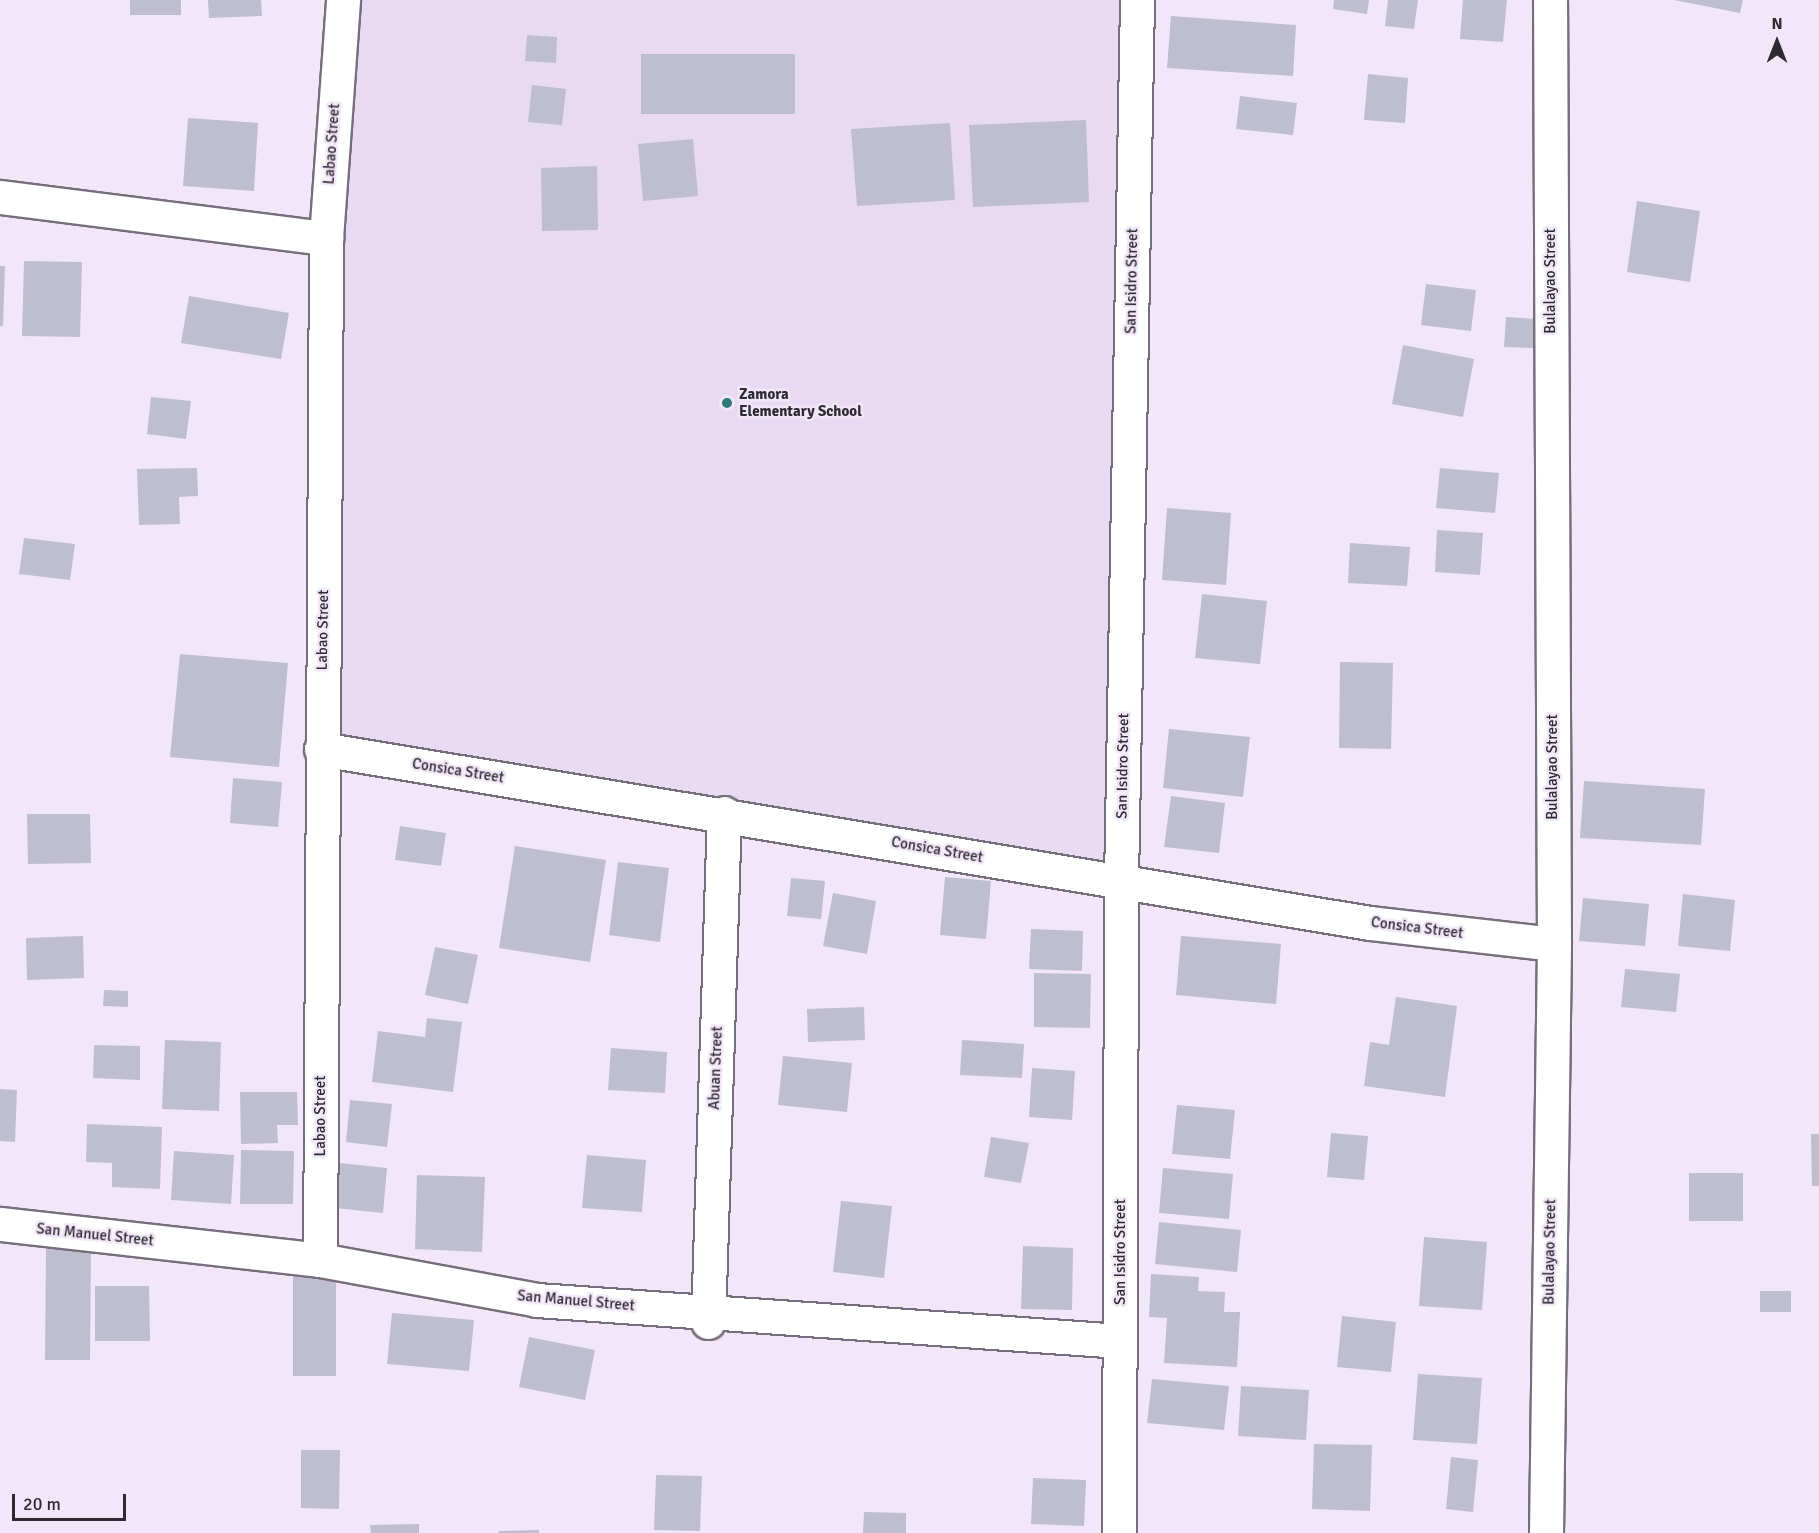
<!DOCTYPE html>
<html>
<head>
<meta charset="utf-8">
<style>
  body { margin:0 }
  #map { position:relative; width:1819px; height:1533px; overflow:hidden; background:#f1e7f8; font-family:Signika,sans-serif }
  div>[style] { position:absolute }
  [style*='--x'] { left:calc(var(--x)*1px); top:calc(var(--y)*1px); width:calc(var(--w)*1px); rotate:calc(var(--a)*1deg) }
  .built>* { inset:0; background:#e8daf3 }
  .building>* { inset:0; background:#bfbed1 }
  .roads { filter:drop-shadow(2px 0 #766d7d) drop-shadow(-2px 0 #766d7d) drop-shadow(0 2px #766d7d) drop-shadow(0 -2px #766d7d) }
  .minor>* { height:33px; margin:-16.5px; padding:0 16.5px; transform-origin:16.5px; border-radius:16.5px; background:#fff }
  .dots>* { width:16px; height:16px; translate:-50% -50%; box-sizing:border-box; border:3px solid #f1e7f8; border-radius:50% }
  span { translate:-50% -50%; white-space:nowrap; text-align:center; line-height:1.15; -webkit-text-stroke:5px #f1e7f8; paint-order:stroke }
  .street-label { font-size:15px; color:#2e2a31 }
  .poi-label { font-size:15px; color:#2e2a31; font-weight:700 }
  .left { translate:0 -50%; text-align:left }
  .north { position:absolute; left:1747px; top:12px; width:60px; height:60px; -webkit-text-stroke:4px #f1e7f8; paint-order:stroke; rotate:0deg; font-size:16px; font-weight:700; line-height:24px; text-align:center; color:#2e2a31 }
  .north::after { content:''; display:block; margin:auto; width:21px; height:27px; background:#2e2a31; clip-path:polygon(50% 0,100% 100%,50% 72%,0 100%) }
  .scale { position:absolute; left:12px; top:1494px; width:114px; height:27px; box-sizing:border-box; border:3px solid #2e2a31; border-top:0; padding-left:8px; font-size:18px; line-height:21px; white-space:nowrap; color:#2e2a31; -webkit-text-stroke:4px #f1e7f8; paint-order:stroke }
</style>
</head>
<body>
<div id="map">
  <div class="built">
    <div style="clip-path:polygon(343px 0,1137px 0,1121px 881px,321px 749px)"></div>
  </div>
  <div class="building">
    <div style="clip-path:polygon(130px 0,181px 0,181px 15px,130px 15px)"></div>
    <div style="clip-path:polygon(208px 0,261px 0,262px 16px,209px 18px)"></div>
    <div style="clip-path:polygon(1334px 0,1369px 0,1367px 14px,1333px 9px)"></div>
    <div style="clip-path:polygon(1388px 0,1418px 0,1414px 29px,1385px 26px)"></div>
    <div style="clip-path:polygon(1463px 0,1507px 0,1503px 42px,1460px 39px)"></div>
    <div style="clip-path:polygon(1674px 0,1743px 0,1740px 13px)"></div>
    <div style="clip-path:polygon(1171px 16px,1296px 25px,1293px 76px,1167px 68px)"></div>
    <div style="clip-path:polygon(527px 35px,557px 37px,556px 63px,525px 61px)"></div>
    <div style="clip-path:polygon(641px 54px,795px 54px,795px 114px,641px 114px)"></div>
    <div style="clip-path:polygon(1368px 74px,1408px 78px,1405px 123px,1364px 120px)"></div>
    <div style="clip-path:polygon(532px 85px,566px 89px,562px 125px,528px 122px)"></div>
    <div style="clip-path:polygon(1240px 96px,1297px 103px,1293px 135px,1236px 129px)"></div>
    <div style="clip-path:polygon(188px 118px,258px 123px,254px 191px,183px 186px)"></div>
    <div style="clip-path:polygon(1086px 120px,1089px 202px,973px 207px,969px 125px)"></div>
    <div style="clip-path:polygon(950px 123px,955px 200px,857px 206px,851px 129px)"></div>
    <div style="clip-path:polygon(693px 139px,698px 196px,643px 201px,638px 144px)"></div>
    <div style="clip-path:polygon(597px 166px,598px 230px,542px 231px,541px 168px)"></div>
    <div style="clip-path:polygon(1637px 201px,1700px 211px,1690px 282px,1627px 272px)"></div>
    <div style="clip-path:polygon(24px 261px,82px 262px,80px 337px,22px 336px)"></div>
    <div style="clip-path:polygon(0 266px,5px 266px,3px 326px,0 326px)"></div>
    <div style="clip-path:polygon(1426px 284px,1476px 290px,1471px 331px,1421px 325px)"></div>
    <div style="clip-path:polygon(189px 296px,289px 313px,281px 359px,181px 343px)"></div>
    <div style="clip-path:polygon(1506px 317px,1537px 319px,1535px 348px,1504px 347px)"></div>
    <div style="clip-path:polygon(1403px 345px,1474px 359px,1463px 417px,1392px 404px)"></div>
    <div style="clip-path:polygon(151px 397px,191px 401px,186px 439px,147px 434px)"></div>
    <div style="clip-path:polygon(197px 468px,198px 496px,179px 497px,180px 524px,139px 525px,137px 469px)"></div>
    <div style="clip-path:polygon(1440px 468px,1499px 473px,1495px 513px,1436px 508px)"></div>
    <div style="clip-path:polygon(1167px 508px,1231px 513px,1226px 585px,1162px 580px)"></div>
    <div style="clip-path:polygon(1437px 530px,1483px 533px,1480px 575px,1435px 572px)"></div>
    <div style="clip-path:polygon(24px 538px,75px 544px,70px 580px,19px 574px)"></div>
    <div style="clip-path:polygon(1350px 543px,1410px 547px,1407px 586px,1348px 583px)"></div>
    <div style="clip-path:polygon(1202px 594px,1267px 601px,1260px 664px,1195px 658px)"></div>
    <div style="clip-path:polygon(180px 654px,288px 663px,279px 767px,170px 757px)"></div>
    <div style="clip-path:polygon(1340px 662px,1393px 663px,1391px 749px,1339px 748px)"></div>
    <div style="clip-path:polygon(1169px 729px,1250px 737px,1243px 797px,1163px 788px)"></div>
    <div style="clip-path:polygon(233px 778px,282px 782px,278px 827px,230px 823px)"></div>
    <div style="clip-path:polygon(1584px 781px,1705px 789px,1701px 845px,1580px 838px)"></div>
    <div style="clip-path:polygon(1171px 796px,1225px 803px,1219px 853px,1164px 847px)"></div>
    <div style="clip-path:polygon(27px 814px,90px 814px,91px 863px,28px 864px)"></div>
    <div style="clip-path:polygon(400px 826px,446px 833px,441px 866px,395px 860px)"></div>
    <div style="clip-path:polygon(515px 846px,606px 860px,590px 962px,499px 948px)"></div>
    <div style="clip-path:polygon(618px 862px,669px 868px,660px 942px,609px 935px)"></div>
    <div style="clip-path:polygon(945px 877px,991px 881px,986px 939px,940px 935px)"></div>
    <div style="clip-path:polygon(791px 878px,825px 881px,821px 919px,787px 916px)"></div>
    <div style="clip-path:polygon(833px 893px,876px 901px,867px 954px,823px 946px)"></div>
    <div style="clip-path:polygon(1683px 894px,1735px 900px,1730px 951px,1678px 946px)"></div>
    <div style="clip-path:polygon(1583px 898px,1649px 904px,1645px 946px,1579px 941px)"></div>
    <div style="clip-path:polygon(1031px 929px,1083px 931px,1082px 971px,1029px 969px)"></div>
    <div style="clip-path:polygon(83px 936px,84px 978px,27px 980px,26px 938px)"></div>
    <div style="clip-path:polygon(1181px 936px,1281px 944px,1276px 1004px,1176px 995px)"></div>
    <div style="clip-path:polygon(435px 947px,478px 955px,468px 1004px,425px 995px)"></div>
    <div style="clip-path:polygon(1625px 969px,1680px 974px,1676px 1012px,1621px 1007px)"></div>
    <div style="clip-path:polygon(1034px 973px,1091px 974px,1090px 1028px,1034px 1027px)"></div>
    <div style="clip-path:polygon(104px 990px,128px 991px,128px 1007px,103px 1006px)"></div>
    <div style="clip-path:polygon(1396px 997px,1457px 1006px,1445px 1097px,1364px 1086px,1370px 1042px,1389px 1045px)"></div>
    <div style="clip-path:polygon(864px 1007px,865px 1040px,808px 1042px,807px 1009px)"></div>
    <div style="clip-path:polygon(427px 1018px,462px 1022px,453px 1092px,372px 1082px,378px 1031px,425px 1037px)"></div>
    <div style="clip-path:polygon(165px 1040px,221px 1042px,219px 1111px,162px 1109px)"></div>
    <div style="clip-path:polygon(962px 1040px,1024px 1044px,1022px 1078px,960px 1075px)"></div>
    <div style="clip-path:polygon(94px 1045px,140px 1046px,140px 1080px,93px 1078px)"></div>
    <div style="clip-path:polygon(611px 1048px,667px 1052px,665px 1093px,608px 1090px)"></div>
    <div style="clip-path:polygon(783px 1056px,852px 1063px,847px 1112px,778px 1105px)"></div>
    <div style="clip-path:polygon(1032px 1068px,1075px 1071px,1072px 1120px,1029px 1117px)"></div>
    <div style="clip-path:polygon(0 1089px,17px 1090px,15px 1142px,0 1141px)"></div>
    <div style="clip-path:polygon(240px 1092px,297px 1092px,298px 1125px,277px 1125px,278px 1143px,241px 1144px)"></div>
    <div style="clip-path:polygon(350px 1100px,392px 1104px,387px 1147px,346px 1142px)"></div>
    <div style="clip-path:polygon(1177px 1105px,1235px 1110px,1230px 1159px,1172px 1154px)"></div>
    <div style="clip-path:polygon(87px 1124px,162px 1127px,160px 1189px,112px 1187px,112px 1163px,86px 1162px)"></div>
    <div style="clip-path:polygon(1331px 1133px,1368px 1136px,1364px 1180px,1327px 1177px)"></div>
    <div style="clip-path:polygon(1811px 1134px,1819px 1134px,1819px 1186px,1812px 1186px)"></div>
    <div style="clip-path:polygon(991px 1137px,1029px 1143px,1021px 1183px,984px 1177px)"></div>
    <div style="clip-path:polygon(241px 1150px,294px 1151px,293px 1204px,240px 1204px)"></div>
    <div style="clip-path:polygon(174px 1151px,234px 1155px,231px 1204px,171px 1200px)"></div>
    <div style="clip-path:polygon(587px 1155px,646px 1160px,642px 1212px,582px 1208px)"></div>
    <div style="clip-path:polygon(340px 1163px,387px 1168px,383px 1213px,335px 1208px)"></div>
    <div style="clip-path:polygon(1163px 1168px,1233px 1174px,1229px 1219px,1159px 1213px)"></div>
    <div style="clip-path:polygon(1689px 1173px,1743px 1173px,1743px 1221px,1689px 1221px)"></div>
    <div style="clip-path:polygon(417px 1175px,485px 1177px,482px 1252px,415px 1249px)"></div>
    <div style="clip-path:polygon(841px 1201px,892px 1206px,884px 1278px,833px 1272px)"></div>
    <div style="clip-path:polygon(1159px 1222px,1241px 1230px,1237px 1272px,1155px 1264px)"></div>
    <div style="clip-path:polygon(1424px 1237px,1487px 1242px,1482px 1310px,1419px 1306px)"></div>
    <div style="clip-path:polygon(1023px 1246px,1073px 1248px,1072px 1310px,1021px 1309px)"></div>
    <div style="clip-path:polygon(46px 1249px,91px 1249px,90px 1360px,45px 1360px)"></div>
    <div style="clip-path:polygon(1151px 1274px,1199px 1277px,1198px 1291px,1225px 1292px,1224px 1312px,1240px 1312px,1237px 1367px,1164px 1363px,1167px 1318px,1149px 1317px)"></div>
    <div style="clip-path:polygon(293px 1277px,336px 1277px,336px 1376px,293px 1376px)"></div>
    <div style="clip-path:polygon(95px 1286px,149px 1286px,150px 1341px,95px 1341px)"></div>
    <div style="clip-path:polygon(1760px 1291px,1791px 1291px,1791px 1312px,1760px 1312px)"></div>
    <div style="clip-path:polygon(392px 1313px,474px 1320px,469px 1371px,387px 1364px)"></div>
    <div style="clip-path:polygon(1342px 1316px,1396px 1322px,1391px 1372px,1337px 1367px)"></div>
    <div style="clip-path:polygon(529px 1337px,595px 1350px,585px 1400px,519px 1387px)"></div>
    <div style="clip-path:polygon(1418px 1374px,1482px 1378px,1477px 1444px,1413px 1440px)"></div>
    <div style="clip-path:polygon(1152px 1379px,1229px 1386px,1224px 1430px,1147px 1423px)"></div>
    <div style="clip-path:polygon(1241px 1386px,1309px 1390px,1306px 1440px,1238px 1436px)"></div>
    <div style="clip-path:polygon(1314px 1444px,1372px 1445px,1370px 1511px,1312px 1509px)"></div>
    <div style="clip-path:polygon(301px 1450px,340px 1450px,339px 1509px,301px 1508px)"></div>
    <div style="clip-path:polygon(1451px 1457px,1478px 1460px,1473px 1512px,1446px 1509px)"></div>
    <div style="clip-path:polygon(656px 1475px,702px 1476px,700px 1531px,654px 1530px)"></div>
    <div style="clip-path:polygon(1033px 1478px,1086px 1480px,1084px 1526px,1031px 1524px)"></div>
    <div style="clip-path:polygon(864px 1512px,906px 1513px,906px 1533px,863px 1533px)"></div>
    <div style="clip-path:polygon(419px 1524px,419px 1533px,371px 1533px,370px 1525px)"></div>
    <div style="clip-path:polygon(539px 1530px,539px 1533px,499px 1533px,499px 1531px)"></div>
  </div>
  <div class="roads">
    <div class="minor">
      <div style="--x:0;--y:197;--w:329;--a:7.2"></div>
      <div style="--x:321;--y:749;--w:1063;--a:9.42"></div>
      <div style="--x:1370;--y:923;--w:185;--a:6.5"></div>
      <div style="--x:0;--y:1224;--w:322;--a:6.4"></div>
      <div style="--x:320;--y:1260;--w:221;--a:10.4"></div>
      <div style="--x:537;--y:1300;--w:584;--a:4.02"></div>
      <div style="--x:320;--y:1260;--w:1022;--a:-89.66"></div>
      <div style="--x:326;--y:238;--w:239;--a:-85.9"></div>
      <div style="--x:708;--y:1322;--w:509;--a:-88.2"></div>
      <div style="--x:1119;--y:1533;--w:652;--a:-89.82"></div>
      <div style="--x:1121;--y:881;--w:881;--a:-88.96"></div>
      <div style="--x:1546;--y:1533;--w:589;--a:-89.22"></div>
      <div style="--x:1554;--y:944;--w:944;--a:-90.24"></div>
    </div>
  </div>
  <div class="dots">
    <div style="left:727px;top:403px;background:#2f797b"></div>
  </div>
  <div class="street-label">
    <span style="left:332px;top:144px;rotate:-86deg">Labao Street</span>
    <span style="left:1132px;top:281px;rotate:-89deg">San Isidro Street</span>
    <span style="left:1551px;top:281px;rotate:-90deg">Bulalayao Street</span>
    <span style="left:323px;top:630px;rotate:-89deg">Labao Street</span>
    <span style="left:1123px;top:766px;rotate:-89deg">San Isidro Street</span>
    <span style="left:1553px;top:767px;rotate:-90deg">Bulalayao Street</span>
    <span style="left:458px;top:771px;rotate:9deg">Consica Street</span>
    <span style="left:937px;top:850px;rotate:10deg">Consica Street</span>
    <span style="left:1417px;top:928px;rotate:7deg">Consica Street</span>
    <span style="left:716px;top:1068px;rotate:-88deg">Abuan Street</span>
    <span style="left:321px;top:1116px;rotate:-90deg">Labao Street</span>
    <span style="left:95px;top:1235px;rotate:6deg">San Manuel Street</span>
    <span style="left:1121px;top:1252px;rotate:-90deg">San Isidro Street</span>
    <span style="left:1550px;top:1252px;rotate:-89deg">Bulalayao Street</span>
    <span style="left:576px;top:1301px;rotate:5deg">San Manuel Street</span>
  </div>
  <div class="poi-label">
    <span class="left" style="left:739px;top:403px">Zamora<br>Elementary School</span>
  </div>
  <div class="north">N</div>
  <div class="scale">20 m</div>
</div>
</body>
</html>
